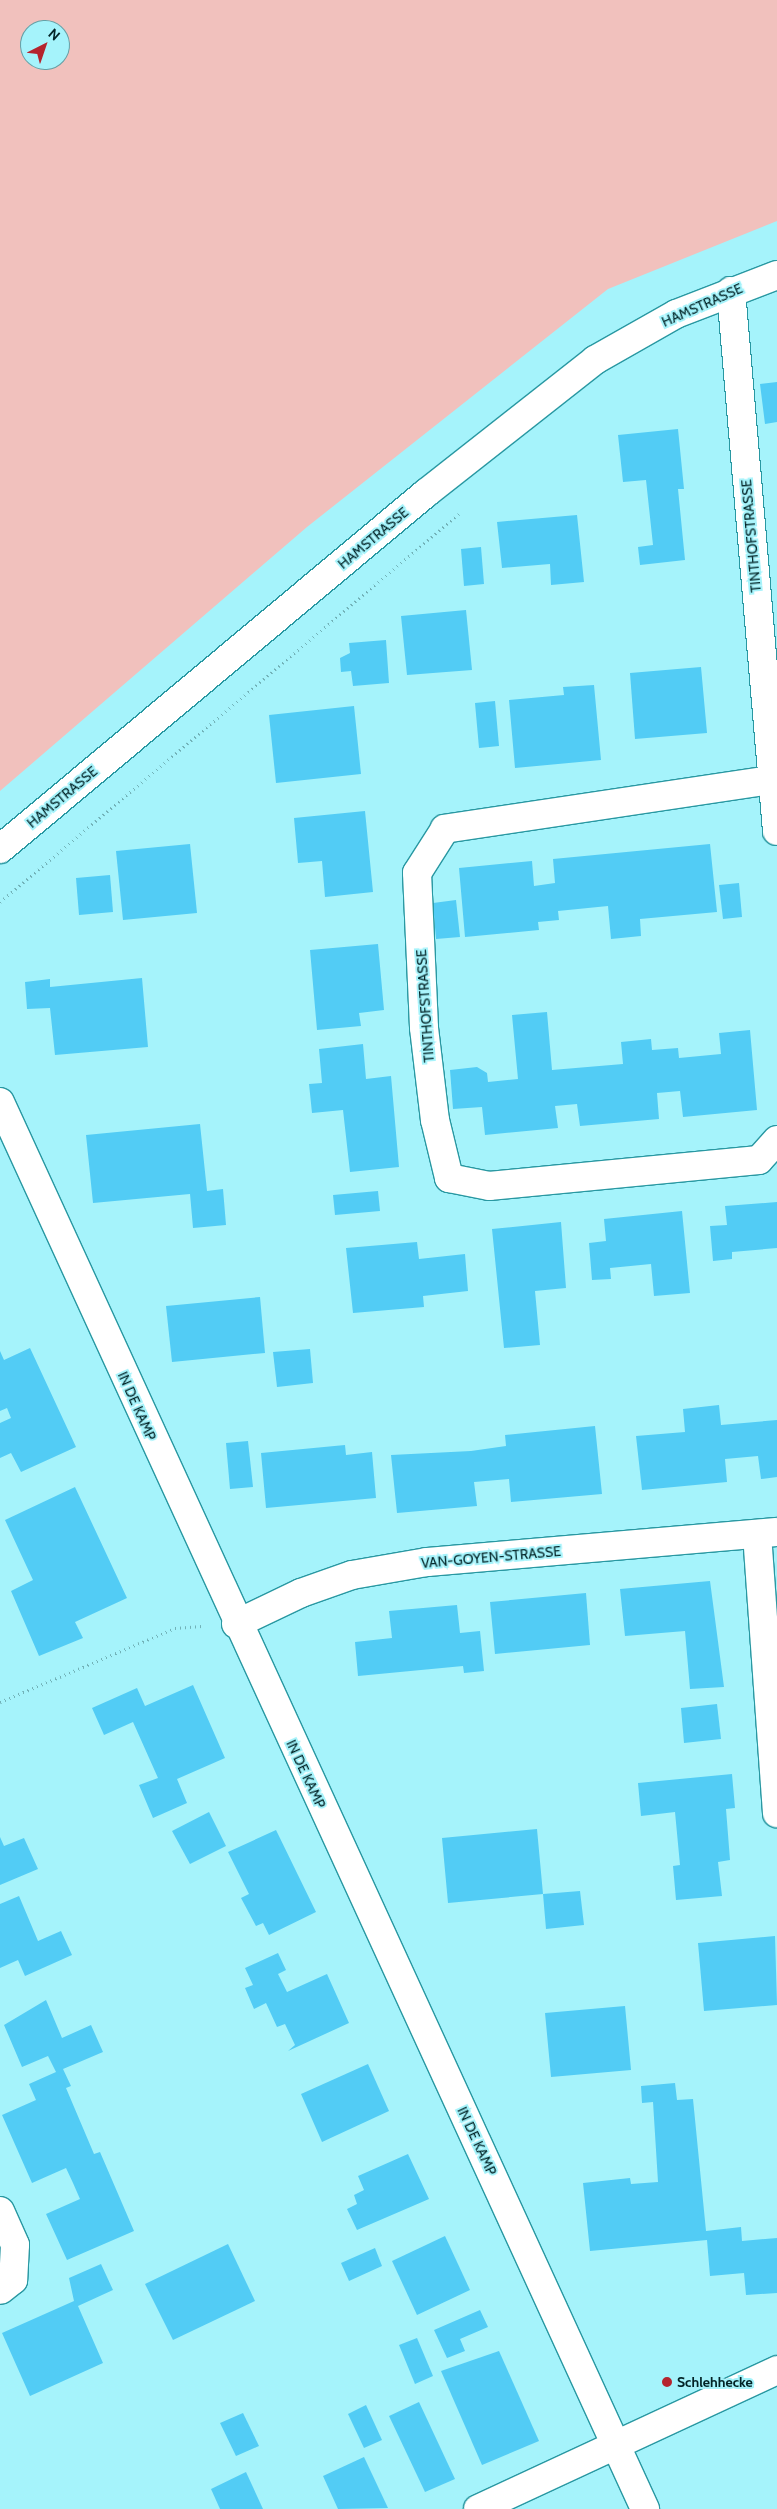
<!DOCTYPE html>
<html>
<head>
<meta charset="utf-8">
<style>
  body { margin:0 }
  #map { position:relative; width:777px; height:2509px; overflow:hidden; background:#a5f3fb; font-family:Cabin,sans-serif }
  div>[style] { position:absolute }
  [style*='--x'] { left:calc(var(--x)*1px); top:calc(var(--y)*1px); width:calc(var(--w)*1px); rotate:calc(var(--a)*1deg) }
  .green>* { inset:0; background:#f1c1bd }
  .building>* { inset:0; background:#52ccf5 }
  .path>* { height:3px; margin-top:-1.5px; transform-origin:0; background:repeating-linear-gradient(90deg,#72b2b8 0 1px,transparent 0 5px) }
  .roads { filter:drop-shadow(1px 0 #2998a2) drop-shadow(-1px 0 #2998a2) drop-shadow(0 1px #2998a2) drop-shadow(0 -1px #2998a2) }
  .minor>* { height:28px; margin:-14px; padding:0 14px; transform-origin:14px; border-radius:14px; background:#fff }
  .tertiary>* { height:28px; margin:-14px; padding:0 14px; transform-origin:14px; border-radius:14px; background:#fff }
  .dots>* { width:14px; height:14px; translate:-50% -50%; box-sizing:border-box; border:2px solid #a5f3fb; border-radius:50% }
  span { translate:-50% -50%; white-space:nowrap; text-align:center; line-height:1.15; -webkit-text-stroke:4px #a5f3fb; paint-order:stroke }
  .street-label { font-size:14px; color:#022326 }
  .poi-label { font-size:14px; color:#022326; font-weight:700 }
  .left { translate:0 -50%; text-align:left }
  .north { position:absolute; left:20px; top:20px; width:50px; height:50px; box-sizing:border-box; background:#a5f3fb; border:1px solid #64a0a6; border-radius:50%; rotate:41deg; font-size:14px; font-weight:700; line-height:20px; text-align:center; color:#022326 }
  .north::after { content:''; display:block; margin:auto; width:18px; height:22px; background:#b5242e; clip-path:polygon(50% 0,100% 100%,50% 72%,0 100%) }
</style>
</head>
<body>
<div id="map">
  <div class="green">
    <div style="clip-path:polygon(evenodd,0 0,777px 0,777px 221px,608px 289px,307px 527px,0 791px,0 0,30px 30px,60px 30px,60px 60px,30px 60px,30px 30px)"></div>
  </div>
  <div class="building">
    <div style="clip-path:polygon(777px 382px,777px 422px,765px 424px,760px 384px)"></div>
    <div style="clip-path:polygon(678px 429px,684px 489px,678px 489px,685px 560px,640px 565px,638px 547px,653px 545px,646px 480px,623px 482px,618px 435px)"></div>
    <div style="clip-path:polygon(577px 515px,584px 582px,551px 585px,550px 564px,502px 568px,497px 522px)"></div>
    <div style="clip-path:polygon(481px 547px,484px 584px,464px 586px,461px 549px)"></div>
    <div style="clip-path:polygon(466px 610px,472px 670px,407px 675px,401px 616px)"></div>
    <div style="clip-path:polygon(386px 640px,389px 683px,353px 686px,351px 671px,341px 672px,340px 658px,350px 653px,349px 643px)"></div>
    <div style="clip-path:polygon(701px 667px,707px 733px,635px 739px,630px 673px)"></div>
    <div style="clip-path:polygon(594px 685px,601px 760px,515px 768px,509px 700px,564px 695px,563px 687px)"></div>
    <div style="clip-path:polygon(495px 701px,499px 746px,479px 748px,475px 703px)"></div>
    <div style="clip-path:polygon(354px 706px,361px 774px,276px 783px,269px 715px)"></div>
    <div style="clip-path:polygon(365px 811px,373px 892px,325px 897px,322px 861px,298px 863px,294px 818px)"></div>
    <div style="clip-path:polygon(190px 844px,197px 913px,123px 920px,116px 851px)"></div>
    <div style="clip-path:polygon(710px 844px,717px 912px,640px 919px,641px 936px,611px 939px,608px 906px,558px 911px,559px 920px,538px 922px,539px 930px,465px 937px,459px 868px,532px 861px,534px 886px,555px 883px,553px 859px)"></div>
    <div style="clip-path:polygon(110px 875px,113px 912px,79px 915px,76px 878px)"></div>
    <div style="clip-path:polygon(739px 883px,742px 917px,723px 919px,719px 885px)"></div>
    <div style="clip-path:polygon(456px 900px,460px 937px,436px 939px,433px 903px)"></div>
    <div style="clip-path:polygon(378px 944px,384px 1010px,359px 1013px,361px 1026px,317px 1030px,310px 950px)"></div>
    <div style="clip-path:polygon(142px 978px,148px 1047px,55px 1055px,50px 1008px,27px 1009px,25px 982px,50px 979px,50px 987px)"></div>
    <div style="clip-path:polygon(547px 1012px,552px 1070px,623px 1064px,621px 1042px,651px 1039px,652px 1050px,678px 1048px,679px 1058px,721px 1054px,719px 1033px,750px 1030px,757px 1110px,683px 1117px,680px 1091px,657px 1093px,659px 1119px,580px 1126px,577px 1104px,555px 1106px,558px 1128px,485px 1135px,482px 1107px,453px 1109px,450px 1070px,477px 1067px,487px 1073px,488px 1082px,518px 1079px,512px 1015px)"></div>
    <div style="clip-path:polygon(363px 1044px,366px 1079px,391px 1076px,399px 1167px,350px 1172px,343px 1110px,312px 1113px,309px 1084px,322px 1083px,319px 1049px)"></div>
    <div style="clip-path:polygon(200px 1124px,207px 1191px,223px 1189px,226px 1225px,193px 1228px,190px 1194px,93px 1203px,86px 1135px)"></div>
    <div style="clip-path:polygon(378px 1191px,380px 1211px,335px 1215px,333px 1195px)"></div>
    <div style="clip-path:polygon(777px 1202px,777px 1248px,732px 1252px,732px 1259px,713px 1261px,710px 1226px,727px 1225px,725px 1206px)"></div>
    <div style="clip-path:polygon(682px 1211px,690px 1293px,654px 1296px,651px 1264px,610px 1268px,611px 1279px,592px 1280px,589px 1243px,606px 1241px,604px 1219px)"></div>
    <div style="clip-path:polygon(561px 1222px,566px 1288px,535px 1291px,540px 1345px,504px 1348px,492px 1229px)"></div>
    <div style="clip-path:polygon(417px 1242px,419px 1259px,465px 1254px,468px 1291px,423px 1296px,424px 1307px,353px 1313px,346px 1248px)"></div>
    <div style="clip-path:polygon(260px 1297px,265px 1353px,172px 1362px,166px 1306px)"></div>
    <div style="clip-path:polygon(30px 1348px,76px 1447px,21px 1472px,11px 1453px,0 1458px,0 1423px,11px 1418px,7px 1408px,0 1411px,0 1351px,4px 1360px)"></div>
    <div style="clip-path:polygon(310px 1349px,313px 1383px,277px 1387px,273px 1352px)"></div>
    <div style="clip-path:polygon(719px 1405px,721px 1425px,777px 1420px,777px 1477px,761px 1479px,758px 1456px,725px 1459px,727px 1482px,642px 1490px,636px 1436px,685px 1432px,683px 1409px)"></div>
    <div style="clip-path:polygon(595px 1426px,602px 1494px,511px 1502px,509px 1479px,474px 1482px,477px 1506px,397px 1513px,391px 1455px,471px 1451px,506px 1446px,505px 1435px)"></div>
    <div style="clip-path:polygon(248px 1441px,253px 1487px,230px 1489px,226px 1443px)"></div>
    <div style="clip-path:polygon(345px 1445px,346px 1455px,372px 1452px,376px 1498px,266px 1508px,261px 1453px)"></div>
    <div style="clip-path:polygon(75px 1487px,127px 1598px,75px 1622px,83px 1638px,39px 1656px,11px 1591px,33px 1580px,5px 1520px)"></div>
    <div style="clip-path:polygon(710px 1581px,724px 1687px,690px 1689px,685px 1631px,625px 1636px,620px 1589px)"></div>
    <div style="clip-path:polygon(586px 1593px,590px 1645px,495px 1654px,490px 1602px)"></div>
    <div style="clip-path:polygon(457px 1605px,460px 1633px,480px 1631px,484px 1671px,464px 1673px,463px 1666px,358px 1676px,355px 1642px,392px 1638px,389px 1611px)"></div>
    <div style="clip-path:polygon(193px 1685px,225px 1758px,177px 1779px,187px 1803px,153px 1818px,139px 1785px,158px 1778px,133px 1722px,104px 1735px,92px 1708px,137px 1688px,145px 1706px)"></div>
    <div style="clip-path:polygon(717px 1704px,721px 1739px,684px 1743px,681px 1708px)"></div>
    <div style="clip-path:polygon(732px 1774px,735px 1808px,726px 1809px,730px 1860px,718px 1862px,722px 1896px,676px 1900px,673px 1866px,680px 1865px,675px 1812px,641px 1816px,638px 1783px)"></div>
    <div style="clip-path:polygon(209px 1812px,226px 1846px,190px 1864px,172px 1831px)"></div>
    <div style="clip-path:polygon(537px 1829px,543px 1894px,580px 1891px,584px 1925px,546px 1929px,543px 1894px,448px 1903px,442px 1838px)"></div>
    <div style="clip-path:polygon(276px 1830px,316px 1912px,269px 1935px,263px 1923px,256px 1926px,241px 1898px,249px 1894px,228px 1852px)"></div>
    <div style="clip-path:polygon(0 1837px,4px 1846px,24px 1838px,38px 1869px,0 1885px)"></div>
    <div style="clip-path:polygon(19px 1896px,38px 1941px,61px 1931px,72px 1955px,25px 1976px,18px 1960px,0 1968px,0 1904px)"></div>
    <div style="clip-path:polygon(775px 1936px,777px 2005px,704px 2011px,698px 1943px)"></div>
    <div style="clip-path:polygon(278px 1953px,286px 1970px,278px 1974px,287px 1992px,327px 1974px,349px 2023px,288px 2051px,295px 2045px,285px 2024px,277px 2027px,266px 2003px,254px 2009px,245px 1988px,253px 1985px,245px 1968px)"></div>
    <div style="clip-path:polygon(46px 2000px,62px 2038px,91px 2025px,103px 2052px,63px 2069px,71px 2086px,66px 2088px,94px 2154px,100px 2152px,134px 2231px,67px 2260px,46px 2214px,80px 2199px,73px 2183px,66px 2168px,32px 2183px,2px 2115px,36px 2100px,29px 2084px,56px 2072px,48px 2056px,22px 2067px,4px 2025px)"></div>
    <div style="clip-path:polygon(625px 2006px,631px 2070px,551px 2077px,545px 2013px)"></div>
    <div style="clip-path:polygon(368px 2064px,389px 2111px,322px 2142px,301px 2094px)"></div>
    <div style="clip-path:polygon(675px 2083px,677px 2100px,693px 2099px,706px 2231px,741px 2227px,742px 2241px,777px 2238px,777px 2293px,746px 2295px,744px 2273px,710px 2276px,707px 2240px,590px 2251px,583px 2183px,630px 2178px,631px 2184px,658px 2182px,653px 2102px,642px 2103px,641px 2086px)"></div>
    <div style="clip-path:polygon(408px 2154px,429px 2199px,357px 2230px,347px 2209px,357px 2204px,354px 2195px,364px 2190px,358px 2176px)"></div>
    <div style="clip-path:polygon(445px 2236px,470px 2290px,417px 2315px,392px 2261px)"></div>
    <div style="clip-path:polygon(228px 2244px,255px 2301px,173px 2340px,145px 2284px)"></div>
    <div style="clip-path:polygon(375px 2248px,382px 2266px,349px 2281px,341px 2263px)"></div>
    <div style="clip-path:polygon(101px 2264px,113px 2290px,78px 2306px,103px 2363px,30px 2396px,2px 2333px,74px 2301px,69px 2278px)"></div>
    <div style="clip-path:polygon(480px 2310px,488px 2327px,460px 2339px,465px 2351px,447px 2358px,434px 2330px)"></div>
    <div style="clip-path:polygon(417px 2338px,433px 2376px,415px 2384px,399px 2345px)"></div>
    <div style="clip-path:polygon(499px 2351px,539px 2441px,482px 2465px,441px 2371px)"></div>
    <div style="clip-path:polygon(419px 2402px,455px 2479px,425px 2492px,389px 2416px)"></div>
    <div style="clip-path:polygon(366px 2405px,382px 2440px,364px 2448px,348px 2414px)"></div>
    <div style="clip-path:polygon(243px 2413px,259px 2446px,236px 2456px,220px 2423px)"></div>
    <div style="clip-path:polygon(364px 2457px,388px 2508px,338px 2509px,323px 2476px)"></div>
    <div style="clip-path:polygon(246px 2472px,263px 2509px,220px 2509px,211px 2489px)"></div>
  </div>
  <div class="path">
    <div style="--x:0;--y:902;--w:604;--a:-40.23"></div>
    <div style="--x:0;--y:1702;--w:190;--a:-22.9"></div>
    <div style="--x:175;--y:1628;--w:27;--a:-4"></div>
  </div>
  <div class="roads">
    <div class="minor">
      <div style="--x:731;--y:291;--w:542;--a:85.13"></div>
      <div style="--x:771;--y:780;--w:330;--a:171.5"></div>
      <div style="--x:445;--y:829;--w:52;--a:122.5"></div>
      <div style="--x:417;--y:873;--w:155;--a:87.4"></div>
      <div style="--x:424;--y:1028;--w:93;--a:83.2"></div>
      <div style="--x:435;--y:1120;--w:60;--a:76.4"></div>
      <div style="--x:449;--y:1178;--w:41;--a:11.3"></div>
      <div style="--x:489;--y:1186;--w:271;--a:-5.5"></div>
      <div style="--x:759;--y:1160;--w:27;--a:-48"></div>
      <div style="--x:0;--y:1102;--w:1548;--a:65.37"></div>
      <div style="--x:757;--y:1534;--w:280;--a:85.9"></div>
      <div style="--x:236;--y:1624;--w:72;--a:-25.5"></div>
      <div style="--x:301;--y:1593;--w:54;--a:-19.4"></div>
      <div style="--x:352;--y:1575;--w:76;--a:-9.8"></div>
      <div style="--x:427;--y:1562;--w:351;--a:-4.9"></div>
      <div style="--x:0;--y:2211;--w:37;--a:66"></div>
      <div style="--x:15;--y:2245;--w:35;--a:93"></div>
      <div style="--x:13;--y:2280;--w:16;--a:142"></div>
      <div style="--x:478;--y:2509;--w:330;--a:-24.9"></div>
    </div>
    <div class="tertiary">
      <div style="--x:0;--y:849;--w:555;--a:-39.88"></div>
      <div style="--x:426;--y:493;--w:215;--a:-38.2"></div>
      <div style="--x:595;--y:360;--w:93;--a:-29.6"></div>
      <div style="--x:676;--y:314;--w:108;--a:-21.1"></div>
    </div>
  </div>
  <div class="dots">
    <div style="left:667px;top:2382px;background:#b5242e"></div>
  </div>
  <div class="street-label">
    <span style="left:702px;top:305px;rotate:-24deg">HAMSTRASSE</span>
    <span style="left:751px;top:536px;rotate:-95deg">TINTHOFSTRASSE</span>
    <span style="left:373px;top:538px;rotate:-40deg">HAMSTRASSE</span>
    <span style="left:62px;top:797px;rotate:-40deg">HAMSTRASSE</span>
    <span style="left:425px;top:1006px;rotate:-94deg">TINTHOFSTRASSE</span>
    <span style="left:137px;top:1406px;rotate:66deg">IN DE KAMP</span>
    <span style="left:491px;top:1557px;rotate:-5deg">VAN-GOYEN-STRASSE</span>
    <span style="left:306px;top:1774px;rotate:65deg">IN DE KAMP</span>
    <span style="left:477px;top:2141px;rotate:65deg">IN DE KAMP</span>
  </div>
  <div class="poi-label">
    <span class="left" style="left:677px;top:2382px">Schlehhecke</span>
  </div>
  <div class="north">N</div>
</div>
</body>
</html>
